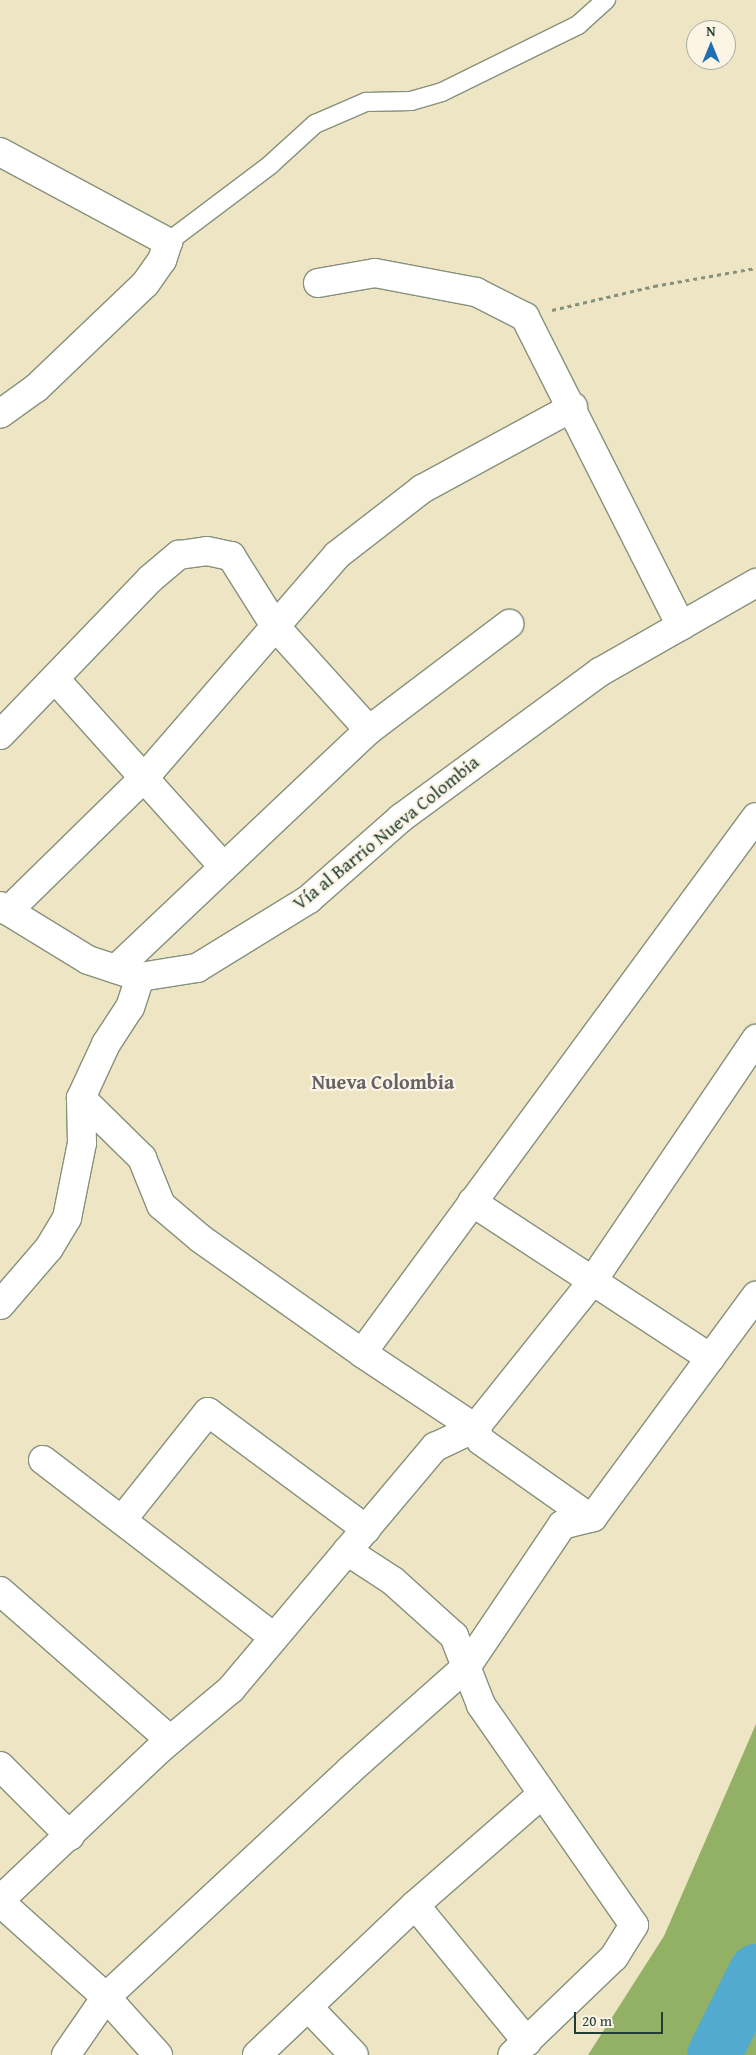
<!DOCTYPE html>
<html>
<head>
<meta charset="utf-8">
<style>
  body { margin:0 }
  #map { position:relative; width:756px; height:2055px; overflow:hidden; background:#ede5c4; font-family:"Gentium Book Plus",serif }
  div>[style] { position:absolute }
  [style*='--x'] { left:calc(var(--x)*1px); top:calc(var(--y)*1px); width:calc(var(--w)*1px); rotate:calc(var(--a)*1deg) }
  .forest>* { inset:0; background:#93b164 }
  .river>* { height:54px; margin:-27px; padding:0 27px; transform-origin:27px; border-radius:27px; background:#52aacf }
  .path>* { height:3px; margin-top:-1.5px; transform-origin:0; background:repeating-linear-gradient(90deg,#86917c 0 4px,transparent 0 8px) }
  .roads { filter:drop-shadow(1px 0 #86917c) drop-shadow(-1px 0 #86917c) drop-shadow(0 1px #86917c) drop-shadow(0 -1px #86917c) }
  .lane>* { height:18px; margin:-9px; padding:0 9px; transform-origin:9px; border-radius:9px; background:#fff }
  .street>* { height:28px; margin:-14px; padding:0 14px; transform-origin:14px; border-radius:14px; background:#fff }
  span { translate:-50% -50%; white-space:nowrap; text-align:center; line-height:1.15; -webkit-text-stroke:4.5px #fcf5e5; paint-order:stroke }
  .street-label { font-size:19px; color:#1f3d34 }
  .neighbourhood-label { font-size:20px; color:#676066; font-weight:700 }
  .north { position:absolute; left:686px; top:20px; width:50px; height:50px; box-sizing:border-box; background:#fcf5e5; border:1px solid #a4ab9e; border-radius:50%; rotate:0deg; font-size:14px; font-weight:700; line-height:20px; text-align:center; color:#1f3d34 }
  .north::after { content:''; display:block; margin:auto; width:18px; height:22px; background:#1f6fb2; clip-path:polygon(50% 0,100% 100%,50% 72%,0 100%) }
  .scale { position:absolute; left:574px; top:2012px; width:89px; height:22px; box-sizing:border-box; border:2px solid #1f3d34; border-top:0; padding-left:6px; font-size:15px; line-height:18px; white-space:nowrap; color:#1f3d34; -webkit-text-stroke:4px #fcf5e5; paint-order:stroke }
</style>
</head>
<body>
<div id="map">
  <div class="forest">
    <div style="clip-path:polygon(756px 1724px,756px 2055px,588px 2055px,664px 1936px)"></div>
  </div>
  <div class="river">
    <div style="--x:714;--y:2055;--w:94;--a:-63.4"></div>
  </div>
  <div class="path">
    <div style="--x:552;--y:310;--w:105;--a:-13.2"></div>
    <div style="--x:654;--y:286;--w:104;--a:-10"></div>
  </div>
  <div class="roads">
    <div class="lane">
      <div style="--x:168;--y:242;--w:128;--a:-37"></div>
      <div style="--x:270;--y:165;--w:61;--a:-42.3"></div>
      <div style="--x:315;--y:124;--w:56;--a:-23.3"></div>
      <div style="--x:366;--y:102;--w:45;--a:-1.3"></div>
      <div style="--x:411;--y:101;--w:32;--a:-16"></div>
      <div style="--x:442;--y:92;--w:152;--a:-26.2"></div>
      <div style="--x:578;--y:25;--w:38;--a:-42"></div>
    </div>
    <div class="street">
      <div style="--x:0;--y:152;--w:191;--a:28.2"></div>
      <div style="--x:168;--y:242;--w:19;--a:108"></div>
      <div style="--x:162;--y:260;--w:29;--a:125"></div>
      <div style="--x:145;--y:284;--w:151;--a:136.3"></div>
      <div style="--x:36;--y:388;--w:44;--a:144.2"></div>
      <div style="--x:318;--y:283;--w:58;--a:-10"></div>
      <div style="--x:375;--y:273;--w:103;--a:10.7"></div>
      <div style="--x:476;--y:292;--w:55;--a:27"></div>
      <div style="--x:525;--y:317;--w:346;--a:63.2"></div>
      <div style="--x:56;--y:680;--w:251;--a:48.1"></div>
      <div style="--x:0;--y:735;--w:216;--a:-46.1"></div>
      <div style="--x:150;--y:579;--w:38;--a:-40"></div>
      <div style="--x:179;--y:555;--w:28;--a:-8"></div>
      <div style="--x:207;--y:551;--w:25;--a:12"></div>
      <div style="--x:231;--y:556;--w:83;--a:57.8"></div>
      <div style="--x:275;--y:626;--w:140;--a:47.9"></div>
      <div style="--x:0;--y:906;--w:103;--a:31.5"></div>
      <div style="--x:88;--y:960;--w:55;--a:18.1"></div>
      <div style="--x:140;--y:977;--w:58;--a:-9"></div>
      <div style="--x:197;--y:968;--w:132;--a:-31.6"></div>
      <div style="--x:309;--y:899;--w:123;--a:-41.4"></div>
      <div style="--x:401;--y:818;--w:247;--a:-36.3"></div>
      <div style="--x:600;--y:672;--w:180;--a:-29.7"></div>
      <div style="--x:8;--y:911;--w:190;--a:-44.4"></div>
      <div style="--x:144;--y:778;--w:295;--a:-49.1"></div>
      <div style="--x:337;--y:555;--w:108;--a:-37.8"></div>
      <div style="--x:422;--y:489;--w:172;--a:-28.5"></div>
      <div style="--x:116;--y:969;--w:348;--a:-43.4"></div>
      <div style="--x:369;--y:730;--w:176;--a:-37.1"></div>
      <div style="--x:140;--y:977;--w:32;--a:108"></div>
      <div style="--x:130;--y:1007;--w:44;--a:123"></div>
      <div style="--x:106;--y:1044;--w:60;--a:114.8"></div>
      <div style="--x:81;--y:1098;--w:86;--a:44.5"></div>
      <div style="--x:142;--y:1158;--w:51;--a:68"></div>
      <div style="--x:161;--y:1205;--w:52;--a:40.4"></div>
      <div style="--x:201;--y:1239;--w:197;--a:35.3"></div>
      <div style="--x:362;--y:1353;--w:136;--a:33.6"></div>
      <div style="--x:475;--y:1428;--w:14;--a:65"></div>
      <div style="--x:481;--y:1441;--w:133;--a:35.2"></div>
      <div style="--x:472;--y:1202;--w:285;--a:33.2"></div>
      <div style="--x:0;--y:1305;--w:75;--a:-49.3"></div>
      <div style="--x:49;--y:1248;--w:35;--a:-59"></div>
      <div style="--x:67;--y:1218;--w:76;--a:-78.7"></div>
      <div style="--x:82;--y:1143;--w:45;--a:-91.3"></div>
      <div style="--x:362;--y:1353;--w:665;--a:-53.68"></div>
      <div style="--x:43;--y:1460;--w:291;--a:37.5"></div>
      <div style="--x:122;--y:1520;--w:138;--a:-51.5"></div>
      <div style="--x:208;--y:1412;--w:197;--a:36.5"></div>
      <div style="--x:347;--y:1551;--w:55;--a:33.1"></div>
      <div style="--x:393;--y:1581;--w:82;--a:42"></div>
      <div style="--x:454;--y:1636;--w:74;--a:68.6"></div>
      <div style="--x:481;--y:1705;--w:268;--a:55.2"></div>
      <div style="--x:634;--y:1925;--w:38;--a:122"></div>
      <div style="--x:614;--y:1957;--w:141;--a:136.1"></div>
      <div style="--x:0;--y:1591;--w:226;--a:41.2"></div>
      <div style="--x:0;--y:1766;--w:99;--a:45"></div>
      <div style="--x:0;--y:1900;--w:223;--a:-43.4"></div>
      <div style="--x:162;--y:1747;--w:90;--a:-40"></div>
      <div style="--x:231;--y:1689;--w:317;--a:-49.9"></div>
      <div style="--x:435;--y:1447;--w:44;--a:-25.4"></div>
      <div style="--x:475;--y:1428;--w:186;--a:-51.3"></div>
      <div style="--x:591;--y:1283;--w:295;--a:-55.9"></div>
      <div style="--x:0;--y:1902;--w:142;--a:41.9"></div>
      <div style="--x:106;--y:1997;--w:78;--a:48.1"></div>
      <div style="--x:415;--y:1905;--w:177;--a:50.7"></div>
      <div style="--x:308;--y:2007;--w:66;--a:46.2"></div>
      <div style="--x:66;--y:2055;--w:70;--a:-55.4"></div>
      <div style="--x:106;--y:1997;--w:333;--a:-42.9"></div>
      <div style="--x:350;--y:1770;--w:157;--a:-41.6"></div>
      <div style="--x:467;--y:1666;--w:170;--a:-56"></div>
      <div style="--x:562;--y:1525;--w:32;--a:-14"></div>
      <div style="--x:593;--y:1517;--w:275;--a:-53.6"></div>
      <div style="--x:257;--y:2055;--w:218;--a:-43.5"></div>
      <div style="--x:415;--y:1905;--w:167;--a:-41.1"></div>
    </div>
  </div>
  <div class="street-label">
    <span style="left:386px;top:833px;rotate:-39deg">Vía al Barrio Nueva Colombia</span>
  </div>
  <div class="neighbourhood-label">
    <span style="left:383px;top:1081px">Nueva Colombia</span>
  </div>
  <div class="north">N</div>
  <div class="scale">20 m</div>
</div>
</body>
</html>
